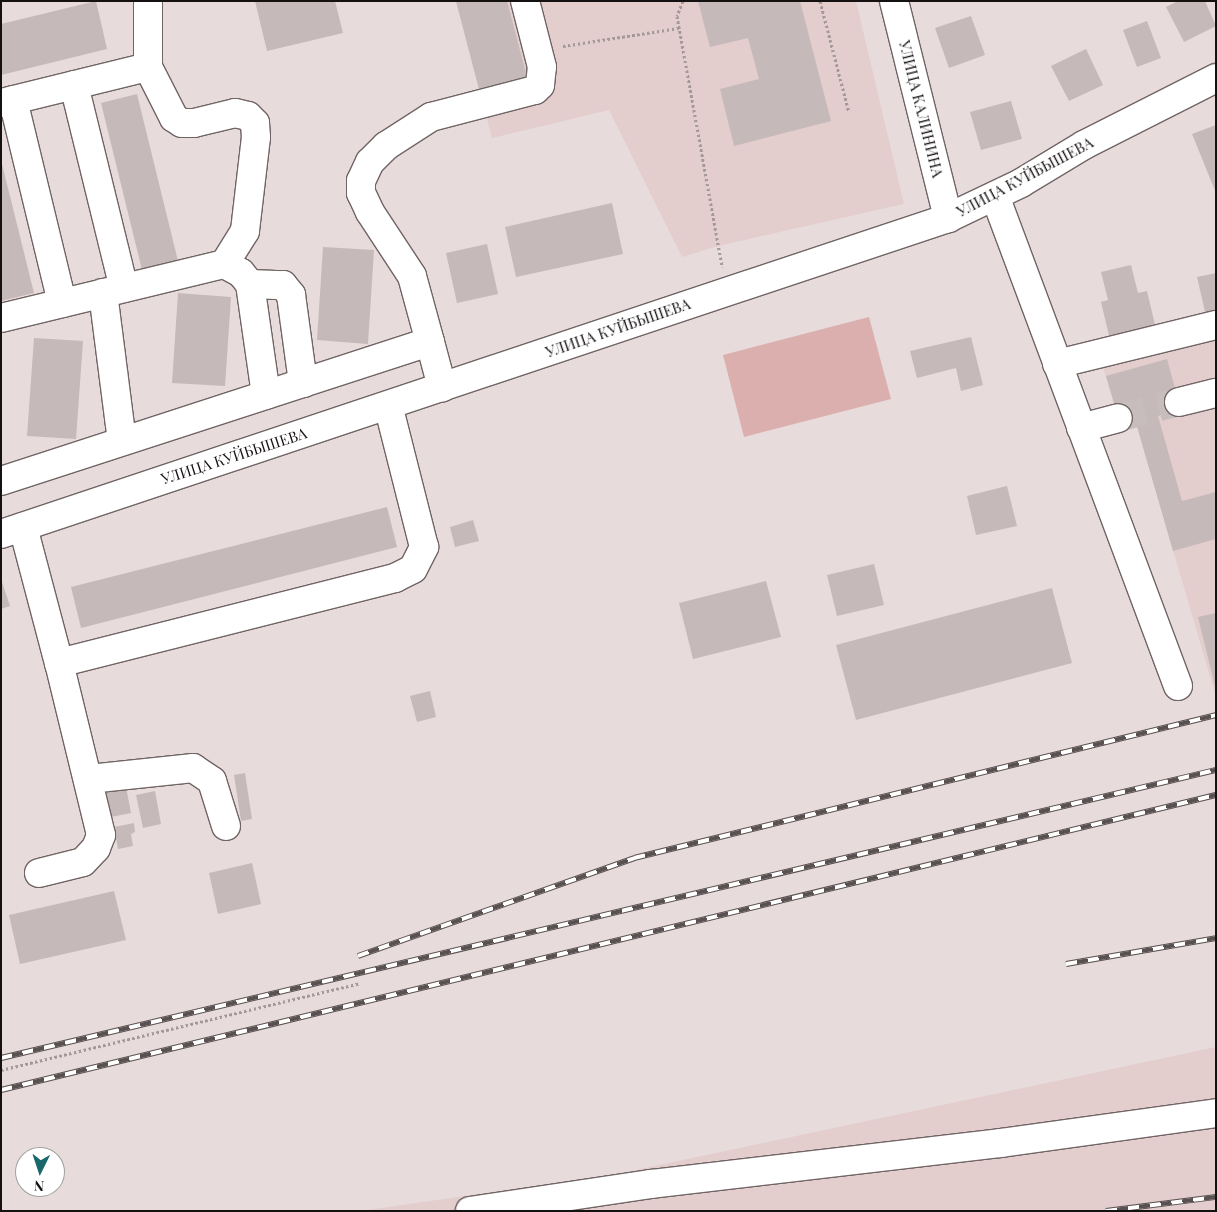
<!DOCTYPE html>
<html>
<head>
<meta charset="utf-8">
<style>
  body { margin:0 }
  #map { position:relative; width:1217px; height:1212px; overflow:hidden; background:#e8dbdb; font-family:"Playfair Display",serif }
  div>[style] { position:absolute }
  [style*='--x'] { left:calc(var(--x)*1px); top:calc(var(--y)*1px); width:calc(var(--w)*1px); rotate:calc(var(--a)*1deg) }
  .built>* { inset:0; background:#e3cdcd }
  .green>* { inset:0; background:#dcafaf }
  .building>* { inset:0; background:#c6b9b9 }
  .minor-tunnel>* { height:28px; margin-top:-14px; transform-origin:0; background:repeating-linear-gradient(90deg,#c8bdbd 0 28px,transparent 0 42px) }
  .path>* { height:3px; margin-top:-1.5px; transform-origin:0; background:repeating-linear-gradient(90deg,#a39999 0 2.5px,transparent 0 5px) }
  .roads { filter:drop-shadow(1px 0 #706464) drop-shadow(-1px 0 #706464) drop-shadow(0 1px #706464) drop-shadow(0 -1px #706464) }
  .minor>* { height:28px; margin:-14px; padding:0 14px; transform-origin:14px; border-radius:14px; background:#fff }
  .rail>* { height:5.5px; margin-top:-2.75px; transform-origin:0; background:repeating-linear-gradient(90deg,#fff 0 11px,#595151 0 22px); box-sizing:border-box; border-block:1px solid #595151 }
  span { translate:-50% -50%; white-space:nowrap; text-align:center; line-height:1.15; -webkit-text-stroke:5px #fff; paint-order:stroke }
  .street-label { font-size:15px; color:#161111 }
  .frame { position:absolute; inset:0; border:2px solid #161111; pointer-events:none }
  .north { position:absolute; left:15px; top:1147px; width:50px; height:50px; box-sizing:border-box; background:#fff; border:1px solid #a2a0a0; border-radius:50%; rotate:184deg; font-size:14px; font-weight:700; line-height:20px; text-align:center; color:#161111 }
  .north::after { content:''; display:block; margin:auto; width:18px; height:22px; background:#18676a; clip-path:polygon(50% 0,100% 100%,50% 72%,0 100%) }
</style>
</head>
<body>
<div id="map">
  <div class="built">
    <div style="clip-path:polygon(456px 1px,856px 1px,904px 204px,718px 246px,682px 257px,609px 110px,492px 138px)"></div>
    <div style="clip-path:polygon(1216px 338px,1216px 697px,1136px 423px,1121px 427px,1103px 367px)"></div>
    <div style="clip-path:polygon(1216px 1047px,1216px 1211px,360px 1211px,617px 1174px)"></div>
  </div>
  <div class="green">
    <div style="clip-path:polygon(869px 317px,891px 399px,744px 437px,723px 355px)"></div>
  </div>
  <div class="building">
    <div style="clip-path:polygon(96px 1px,107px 49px,1px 75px,1px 24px)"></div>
    <div style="clip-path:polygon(255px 1px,335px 1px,343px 33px,267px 51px)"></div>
    <div style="clip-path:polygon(456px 1px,507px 1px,529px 85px,481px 97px)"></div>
    <div style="clip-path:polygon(698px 1px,800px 1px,831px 121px,734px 146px,720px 89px,759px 79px,748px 38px,710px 47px)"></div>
    <div style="clip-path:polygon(1178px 1px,1205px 1px,1216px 26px,1184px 42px,1166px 7px)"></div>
    <div style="clip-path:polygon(971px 16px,985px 55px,949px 68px,935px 28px)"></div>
    <div style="clip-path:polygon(1147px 21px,1161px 58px,1137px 67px,1123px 30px)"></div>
    <div style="clip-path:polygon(1086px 49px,1103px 85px,1069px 101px,1051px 66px)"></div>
    <div style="clip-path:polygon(137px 94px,178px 261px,142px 270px,101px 103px)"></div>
    <div style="clip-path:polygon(1011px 101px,1022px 139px,981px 150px,970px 112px)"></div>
    <div style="clip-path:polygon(1216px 125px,1216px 193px,1192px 134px)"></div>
    <div style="clip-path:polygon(1px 160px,34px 293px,1px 301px)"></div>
    <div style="clip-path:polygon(612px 203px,623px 254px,516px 277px,505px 227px)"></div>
    <div style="clip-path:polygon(487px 244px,498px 294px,457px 303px,446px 253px)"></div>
    <div style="clip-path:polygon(323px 247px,374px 250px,368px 344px,317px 340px)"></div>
    <div style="clip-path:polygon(1131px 265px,1138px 293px,1147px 291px,1156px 329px,1110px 340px,1101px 302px,1108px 300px,1101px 272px)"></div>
    <div style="clip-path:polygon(1216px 273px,1216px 314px,1206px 316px,1197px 277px)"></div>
    <div style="clip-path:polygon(178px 293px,231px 297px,225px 386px,172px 383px)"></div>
    <div style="clip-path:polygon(971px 337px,983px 385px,961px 391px,956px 368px,917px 378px,910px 351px)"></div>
    <div style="clip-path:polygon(34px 338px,83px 341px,76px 439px,27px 436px)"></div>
    <div style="clip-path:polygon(1167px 359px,1181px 410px,1158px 416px,1182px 501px,1216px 492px,1216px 539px,1173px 551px,1136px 423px,1121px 427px,1106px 376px)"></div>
    <div style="clip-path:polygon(1007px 486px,1017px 526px,976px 535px,967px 496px)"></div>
    <div style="clip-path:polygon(387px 507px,397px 547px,81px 628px,71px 587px)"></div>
    <div style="clip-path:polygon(473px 520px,479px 541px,455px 547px,450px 527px)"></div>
    <div style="clip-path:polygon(874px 564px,884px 605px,837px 616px,827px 575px)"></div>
    <div style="clip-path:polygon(1px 579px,10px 606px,1px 609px)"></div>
    <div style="clip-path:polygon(766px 581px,781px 637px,693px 659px,679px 603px)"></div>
    <div style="clip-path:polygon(1052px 588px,1072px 663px,856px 720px,836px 645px)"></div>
    <div style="clip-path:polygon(1216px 613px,1216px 686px,1215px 686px,1198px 617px)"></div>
    <div style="clip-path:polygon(430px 691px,436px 717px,417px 722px,410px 696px)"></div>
    <div style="clip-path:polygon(245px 773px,252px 819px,241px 821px,234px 775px)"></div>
    <div style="clip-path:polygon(126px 787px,131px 813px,111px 817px,106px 791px)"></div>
    <div style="clip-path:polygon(155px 791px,161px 824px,143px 828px,136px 795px)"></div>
    <div style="clip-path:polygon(134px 823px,135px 832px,131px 834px,133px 846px,118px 849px,114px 827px)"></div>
    <div style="clip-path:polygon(252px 863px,261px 904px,218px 914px,209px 873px)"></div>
    <div style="clip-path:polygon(114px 891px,126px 940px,20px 964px,9px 915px)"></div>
  </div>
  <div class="minor-tunnel">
    <div style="--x:1118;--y:418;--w:63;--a:-14.7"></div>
  </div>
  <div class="path">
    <div style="--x:683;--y:1;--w:16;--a:112"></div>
    <div style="--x:677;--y:16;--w:255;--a:79.8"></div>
    <div style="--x:820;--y:1;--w:115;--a:75.4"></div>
    <div style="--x:563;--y:46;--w:117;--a:-8.8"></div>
    <div style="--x:1;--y:1070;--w:369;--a:-13.6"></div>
  </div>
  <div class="roads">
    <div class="minor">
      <div style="--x:894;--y:1;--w:224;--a:76"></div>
      <div style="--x:148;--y:67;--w:66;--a:-90"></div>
      <div style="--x:74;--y:85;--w:209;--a:76.2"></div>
      <div style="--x:13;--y:100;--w:209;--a:76.4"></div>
      <div style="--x:1;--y:103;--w:151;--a:-13.8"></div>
      <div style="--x:148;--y:67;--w:57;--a:63"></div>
      <div style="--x:174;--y:118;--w:9;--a:32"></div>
      <div style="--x:182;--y:123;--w:12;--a:0"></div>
      <div style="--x:194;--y:123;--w:42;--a:-13.7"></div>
      <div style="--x:235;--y:113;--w:13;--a:13"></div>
      <div style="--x:248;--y:116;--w:10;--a:45"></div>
      <div style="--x:255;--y:123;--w:14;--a:86"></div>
      <div style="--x:256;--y:137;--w:95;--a:96.7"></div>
      <div style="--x:245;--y:231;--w:39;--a:122"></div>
      <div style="--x:224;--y:264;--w:229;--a:166.4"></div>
      <div style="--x:995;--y:196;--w:523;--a:69.52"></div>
      <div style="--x:224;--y:264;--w:19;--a:28"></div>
      <div style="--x:241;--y:273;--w:14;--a:51"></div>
      <div style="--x:250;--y:284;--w:112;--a:81.8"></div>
      <div style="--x:250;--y:284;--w:33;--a:2"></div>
      <div style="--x:283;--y:285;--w:13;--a:51"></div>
      <div style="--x:291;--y:295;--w:89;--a:82.2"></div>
      <div style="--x:103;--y:293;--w:149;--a:82.7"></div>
      <div style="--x:430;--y:342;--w:47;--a:75.1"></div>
      <div style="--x:1057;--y:364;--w:164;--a:-13.8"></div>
      <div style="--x:1179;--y:402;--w:38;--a:-14"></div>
      <div style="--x:1081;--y:428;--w:38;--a:-15"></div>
      <div style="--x:1;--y:481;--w:451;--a:-18"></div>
      <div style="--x:430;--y:342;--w:68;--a:-105.3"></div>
      <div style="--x:412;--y:276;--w:77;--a:-123.3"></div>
      <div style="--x:370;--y:212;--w:21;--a:-115"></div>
      <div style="--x:361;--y:193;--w:12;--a:-90"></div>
      <div style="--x:361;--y:181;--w:21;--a:-65"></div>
      <div style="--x:370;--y:162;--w:23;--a:-45"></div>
      <div style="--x:386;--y:146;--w:54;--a:-32.8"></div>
      <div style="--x:431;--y:117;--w:107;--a:-14.6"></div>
      <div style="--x:535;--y:90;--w:7;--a:-45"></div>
      <div style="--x:540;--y:85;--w:18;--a:-84"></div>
      <div style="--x:542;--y:67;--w:68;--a:-104.4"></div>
      <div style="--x:23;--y:527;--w:141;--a:75.2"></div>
      <div style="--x:59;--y:663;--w:347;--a:-14.2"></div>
      <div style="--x:395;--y:578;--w:20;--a:-27"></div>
      <div style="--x:413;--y:569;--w:25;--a:-63"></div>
      <div style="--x:424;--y:547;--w:146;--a:-104.2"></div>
      <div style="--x:1;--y:534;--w:998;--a:-18.45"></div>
      <div style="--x:948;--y:218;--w:81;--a:-25.6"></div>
      <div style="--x:1021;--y:183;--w:74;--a:-31.1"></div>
      <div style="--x:1084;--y:145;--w:148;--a:-26.9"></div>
      <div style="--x:89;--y:779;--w:105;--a:-6"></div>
      <div style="--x:193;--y:768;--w:23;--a:34"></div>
      <div style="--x:212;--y:781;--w:47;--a:72.7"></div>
      <div style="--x:39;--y:873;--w:45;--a:-14"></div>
      <div style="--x:83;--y:862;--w:19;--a:-47"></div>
      <div style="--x:96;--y:848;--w:14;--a:-69"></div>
      <div style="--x:101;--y:835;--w:177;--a:-103.7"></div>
      <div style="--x:470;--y:1211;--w:183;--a:-8.5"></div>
      <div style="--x:651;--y:1184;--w:352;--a:-6.7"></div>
      <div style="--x:1001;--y:1143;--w:217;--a:-7.9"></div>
    </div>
  </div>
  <div class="rail">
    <div style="--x:358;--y:956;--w:293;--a:-19.5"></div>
    <div style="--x:634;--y:858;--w:599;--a:-13.8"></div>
    <div style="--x:1066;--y:964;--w:152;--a:-9.8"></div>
    <div style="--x:1;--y:1058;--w:1249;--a:-13.34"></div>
    <div style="--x:1;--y:1090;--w:1250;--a:-13.65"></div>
    <div style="--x:1106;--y:1211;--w:111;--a:-7.3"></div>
  </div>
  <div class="street-label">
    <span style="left:921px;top:109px;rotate:76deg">УЛИЦА КАЛИНИНА</span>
    <span style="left:1025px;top:177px;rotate:-28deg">УЛИЦА КУЙБЫШЕВА</span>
    <span style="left:618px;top:328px;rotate:-19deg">УЛИЦА КУЙБЫШЕВА</span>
    <span style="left:234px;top:456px;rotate:-18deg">УЛИЦА КУЙБЫШЕВА</span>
  </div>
  <div class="frame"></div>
  <div class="north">N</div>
</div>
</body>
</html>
